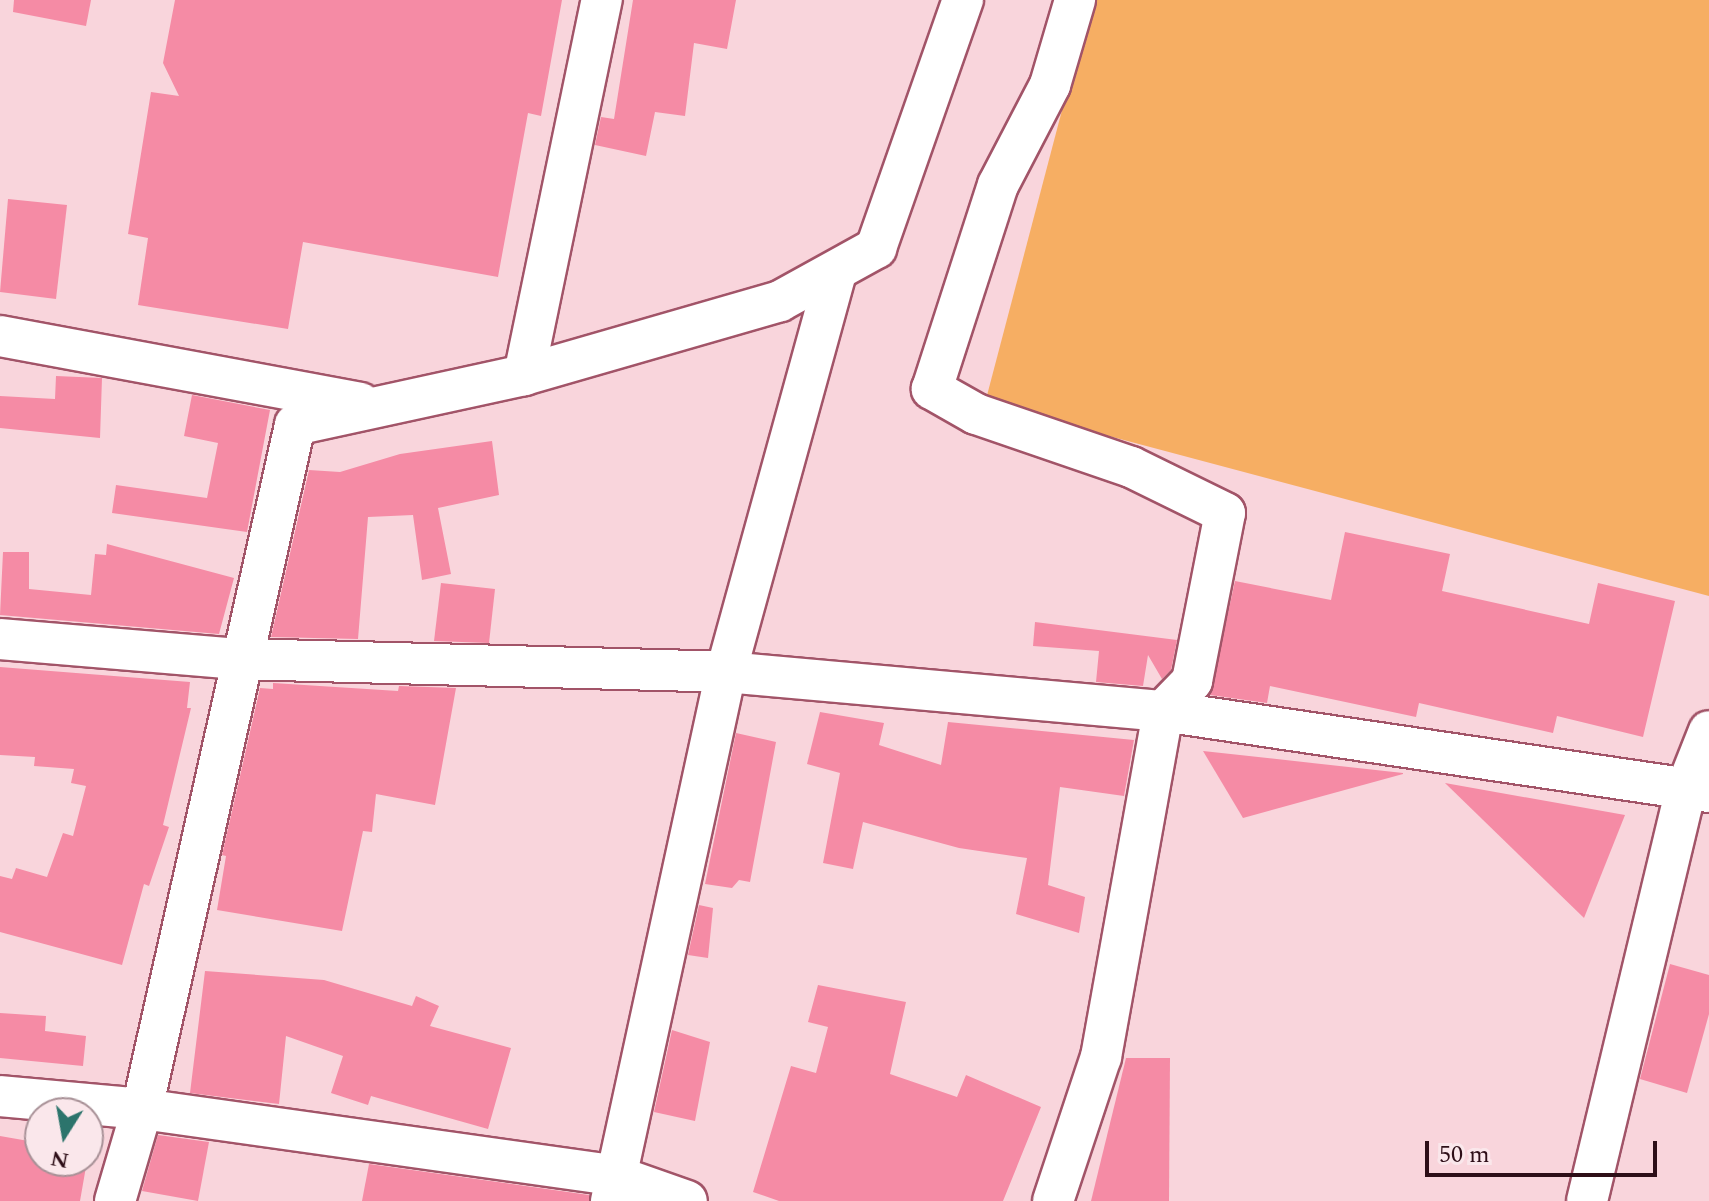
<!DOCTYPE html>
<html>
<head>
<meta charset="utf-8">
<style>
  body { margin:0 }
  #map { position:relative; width:1709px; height:1201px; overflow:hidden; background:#f9d5dc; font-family:Spectral,serif }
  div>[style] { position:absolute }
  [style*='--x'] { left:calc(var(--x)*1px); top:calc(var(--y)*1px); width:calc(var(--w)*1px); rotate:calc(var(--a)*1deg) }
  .green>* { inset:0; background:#f6ae63 }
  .building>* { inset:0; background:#f58ba5 }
  .roads { filter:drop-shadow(2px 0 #a25468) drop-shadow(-2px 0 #a25468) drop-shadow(0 2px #a25468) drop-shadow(0 -2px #a25468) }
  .minor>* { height:40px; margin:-20px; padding:0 20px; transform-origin:20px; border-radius:20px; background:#fff }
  span { translate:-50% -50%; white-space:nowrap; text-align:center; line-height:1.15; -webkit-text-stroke:6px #fae7eb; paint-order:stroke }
  .north { position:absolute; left:24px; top:1097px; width:80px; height:80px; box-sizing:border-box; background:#fae7eb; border:2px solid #a89197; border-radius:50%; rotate:191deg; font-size:22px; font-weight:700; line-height:32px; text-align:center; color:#2e0f18 }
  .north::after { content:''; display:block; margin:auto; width:28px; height:36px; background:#2c746c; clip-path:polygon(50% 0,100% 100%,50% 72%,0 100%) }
  .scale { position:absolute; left:1425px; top:1141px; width:232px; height:36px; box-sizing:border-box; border:4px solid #2e0f18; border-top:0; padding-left:10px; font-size:24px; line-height:28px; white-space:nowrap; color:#2e0f18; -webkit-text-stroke:6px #fae7eb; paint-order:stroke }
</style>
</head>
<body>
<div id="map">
  <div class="green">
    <div style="clip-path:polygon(1091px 0,1709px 0,1709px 596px,985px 403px)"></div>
  </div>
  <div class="building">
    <div style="clip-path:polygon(14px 0,91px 0,86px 26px,13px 12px)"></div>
    <div style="clip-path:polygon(175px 0,562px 0,541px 116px,528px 113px,498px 277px,303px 242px,288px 329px,138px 305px,148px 238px,128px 234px,151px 92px,179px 96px,163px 63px)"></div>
    <div style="clip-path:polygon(633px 0,736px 0,727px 49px,694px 43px,685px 116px,655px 112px,646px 156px,595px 145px,601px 117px,614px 119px)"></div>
    <div style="clip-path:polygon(8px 199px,67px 205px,56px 299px,0 292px)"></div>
    <div style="clip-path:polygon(56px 376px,102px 378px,100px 438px,0 428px,0 396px,55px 399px)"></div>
    <div style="clip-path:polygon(192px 395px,270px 410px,247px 532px,112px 513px,116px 485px,207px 498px,218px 443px,184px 436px)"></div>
    <div style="clip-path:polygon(492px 441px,499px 495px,438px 508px,451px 574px,422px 580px,413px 515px,368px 517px,358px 639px,271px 637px,309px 470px,340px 472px,400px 454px)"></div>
    <div style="clip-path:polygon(1345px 532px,1450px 554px,1442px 591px,1589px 624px,1598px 583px,1675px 601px,1643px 737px,1557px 716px,1553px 733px,1419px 703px,1416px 717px,1270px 686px,1267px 703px,1210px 695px,1235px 581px,1331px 600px)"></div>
    <div style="clip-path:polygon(107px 544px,234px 578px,219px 634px,0 615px,3px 552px,29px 552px,29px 589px,91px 595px,95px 554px,106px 555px)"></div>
    <div style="clip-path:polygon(441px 583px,495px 589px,489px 643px,434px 641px)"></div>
    <div style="clip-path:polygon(1035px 622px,1177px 640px,1171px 670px,1162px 679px,1148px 655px,1143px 686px,1096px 682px,1099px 651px,1033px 646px)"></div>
    <div style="clip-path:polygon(0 667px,190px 682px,187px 708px,191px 708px,163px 825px,169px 827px,149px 886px,144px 884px,122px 965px,0 932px,0 876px,12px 879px,16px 868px,47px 877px,63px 833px,73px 836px,86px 786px,71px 783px,74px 769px,34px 766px,35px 757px,0 755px)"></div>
    <div style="clip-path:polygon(273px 683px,398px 691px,399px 686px,456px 688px,435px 805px,376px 794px,372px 832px,363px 831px,342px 931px,217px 910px,226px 856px,222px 855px,260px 688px,273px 689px)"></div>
    <div style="clip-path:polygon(820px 712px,884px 723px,879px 745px,941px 765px,948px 722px,1134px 740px,1124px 796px,1060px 787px,1048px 885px,1085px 897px,1079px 933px,1016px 914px,1027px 858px,959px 848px,863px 822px,853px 869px,823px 863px,840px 773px,807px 764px)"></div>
    <div style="clip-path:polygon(736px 733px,776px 742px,750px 882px,739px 880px,732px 888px,705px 884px)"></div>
    <div style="clip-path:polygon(1203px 751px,1403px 773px,1403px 774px,1243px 818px)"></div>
    <div style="clip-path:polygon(1445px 783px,1625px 815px,1584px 918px)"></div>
    <div style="clip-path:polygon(699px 905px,713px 908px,708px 958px,688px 955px)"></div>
    <div style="clip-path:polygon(1670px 964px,1709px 975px,1709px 1014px,1687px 1093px,1640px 1079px)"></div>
    <div style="clip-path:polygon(205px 971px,324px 980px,412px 1006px,416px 996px,439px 1006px,430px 1026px,511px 1048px,488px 1129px,371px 1096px,368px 1105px,331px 1093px,343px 1056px,286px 1036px,279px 1104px,190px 1093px)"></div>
    <div style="clip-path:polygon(818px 985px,906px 1002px,890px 1074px,957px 1097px,966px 1075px,1041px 1107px,1003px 1201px,779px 1201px,753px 1192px,791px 1066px,816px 1073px,828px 1027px,808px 1022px)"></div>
    <div style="clip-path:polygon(0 1013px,46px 1016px,45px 1031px,86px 1036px,83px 1066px,0 1058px)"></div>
    <div style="clip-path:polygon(672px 1030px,710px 1042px,695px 1121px,654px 1112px)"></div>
    <div style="clip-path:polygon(1126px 1058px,1170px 1058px,1169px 1201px,1091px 1201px)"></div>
    <div style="clip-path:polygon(158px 1135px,209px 1142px,198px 1201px,142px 1191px)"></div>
    <div style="clip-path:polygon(0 1136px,40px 1143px,40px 1161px,87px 1161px,80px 1201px,0 1201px)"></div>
    <div style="clip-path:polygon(369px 1164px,589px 1195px,589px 1201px,362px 1201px)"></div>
  </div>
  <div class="roads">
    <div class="minor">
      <div style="--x:0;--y:336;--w:366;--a:10.5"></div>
      <div style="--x:524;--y:375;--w:383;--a:-78.3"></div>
      <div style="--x:0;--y:639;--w:240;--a:4.8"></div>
      <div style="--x:239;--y:659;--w:487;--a:1.5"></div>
      <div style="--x:726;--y:672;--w:439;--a:5.1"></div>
      <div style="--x:1163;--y:711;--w:552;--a:8.44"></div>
      <div style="--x:0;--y:1096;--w:143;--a:5.2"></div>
      <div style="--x:142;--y:1109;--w:479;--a:8"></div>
      <div style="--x:616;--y:1176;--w:75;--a:19.4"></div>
      <div style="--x:115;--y:1201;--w:96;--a:-73.6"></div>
      <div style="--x:142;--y:1109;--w:701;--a:-77.39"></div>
      <div style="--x:295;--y:425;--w:234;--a:-12.3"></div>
      <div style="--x:524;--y:375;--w:266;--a:-16.1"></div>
      <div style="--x:780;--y:301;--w:110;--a:-28.9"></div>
      <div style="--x:876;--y:248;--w:263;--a:-70.7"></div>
      <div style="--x:611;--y:1201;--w:541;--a:-77.74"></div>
      <div style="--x:726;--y:672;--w:415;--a:-74.6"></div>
      <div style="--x:1053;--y:1201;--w:152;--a:-71.6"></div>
      <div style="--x:1101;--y:1057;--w:352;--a:-79.8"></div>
      <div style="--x:1163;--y:711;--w:42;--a:-46"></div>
      <div style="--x:1192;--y:681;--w:171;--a:-78.9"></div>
      <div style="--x:1225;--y:513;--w:105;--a:-153.9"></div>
      <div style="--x:1131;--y:467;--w:164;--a:-161.1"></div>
      <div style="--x:976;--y:414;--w:51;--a:-150.4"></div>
      <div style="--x:932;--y:389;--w:214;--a:-72.1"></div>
      <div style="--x:998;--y:185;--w:113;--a:-62.5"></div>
      <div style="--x:1050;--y:85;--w:89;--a:-73.6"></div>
      <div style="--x:1587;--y:1201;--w:424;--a:-76.5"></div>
      <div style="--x:1686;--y:789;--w:62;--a:-68.4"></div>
    </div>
  </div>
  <div class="north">N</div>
  <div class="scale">50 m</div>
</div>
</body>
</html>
